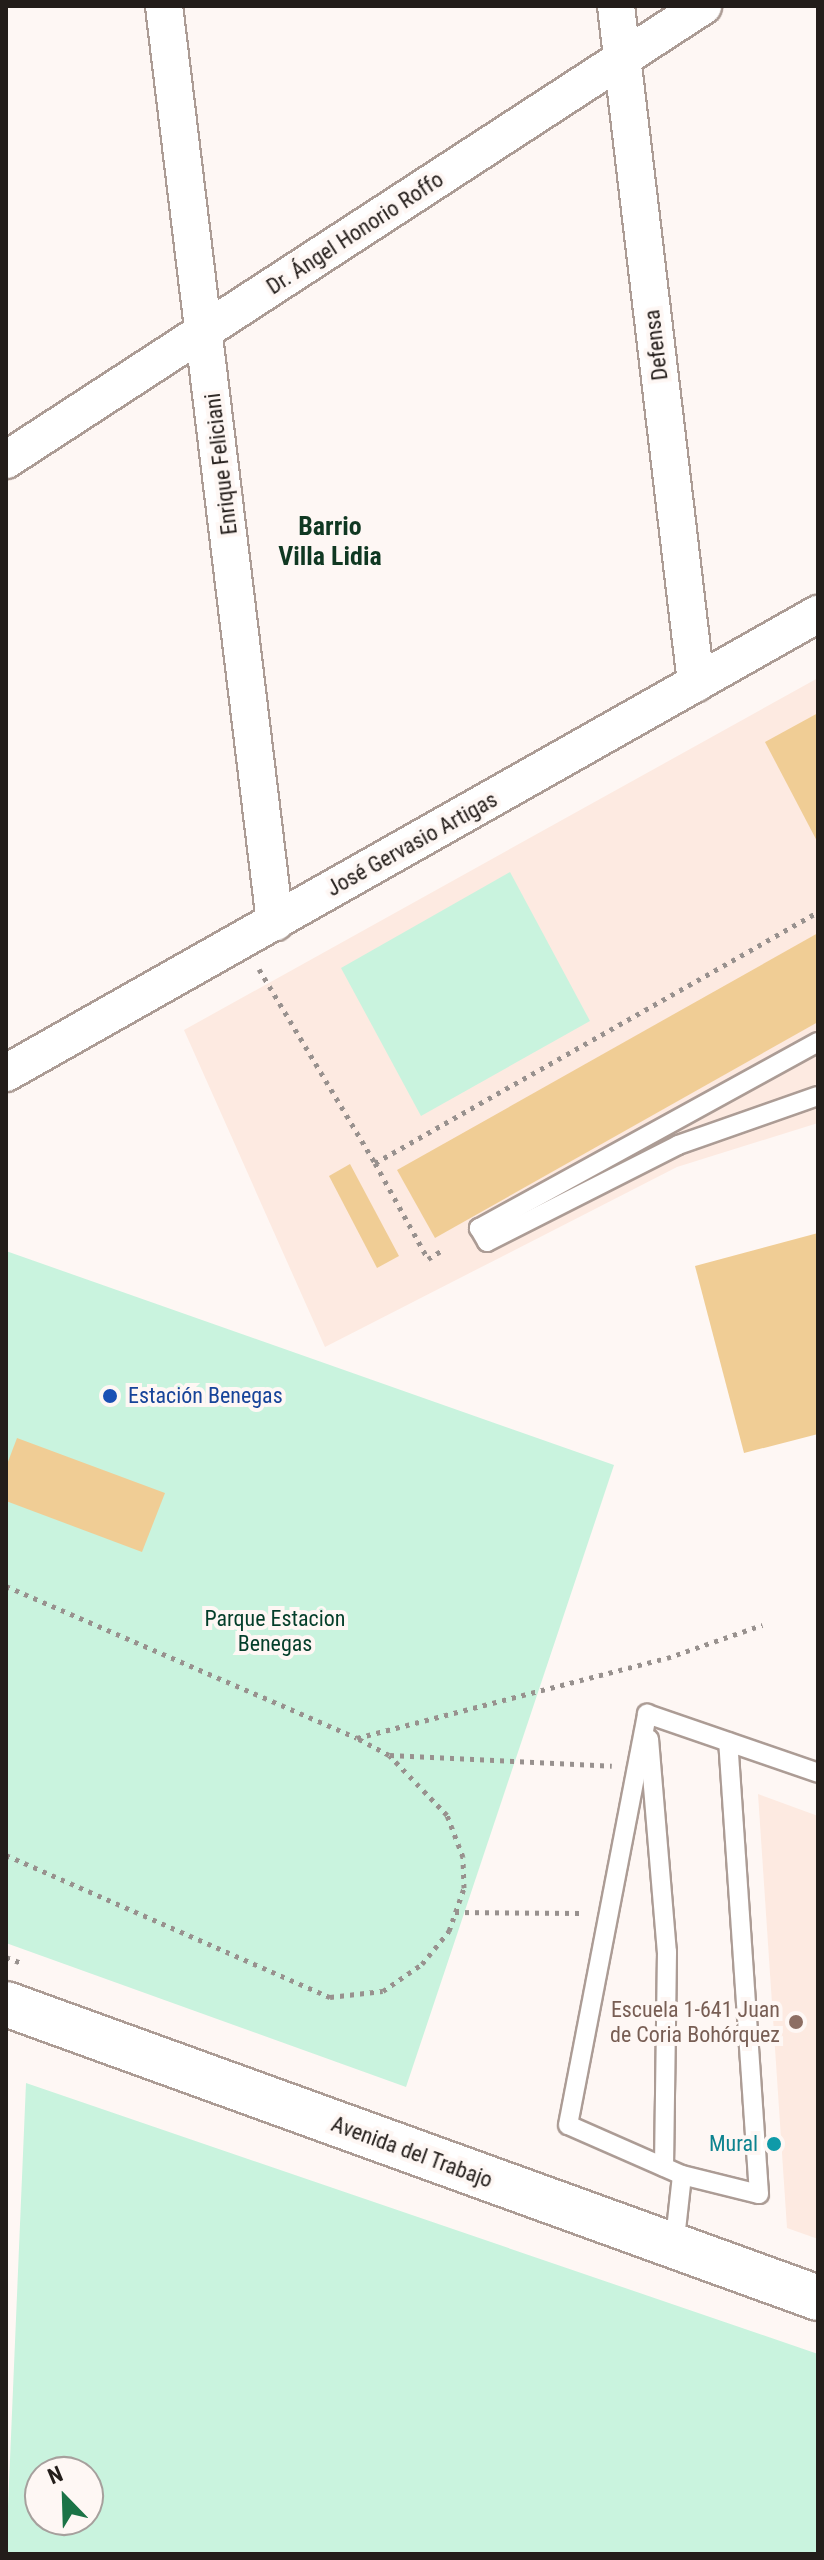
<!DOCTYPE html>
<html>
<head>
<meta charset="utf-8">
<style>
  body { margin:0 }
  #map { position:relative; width:824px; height:2560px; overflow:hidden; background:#fef7f4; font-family:"Roboto Condensed",sans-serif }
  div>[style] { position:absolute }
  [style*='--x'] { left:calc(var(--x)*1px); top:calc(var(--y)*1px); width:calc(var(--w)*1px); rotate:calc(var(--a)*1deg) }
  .education>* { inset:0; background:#fdeae1 }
  .green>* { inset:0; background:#c9f3de }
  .building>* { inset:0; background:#f0cd95 }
  .path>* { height:5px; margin-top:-2.5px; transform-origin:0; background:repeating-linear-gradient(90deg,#98918e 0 4px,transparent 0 10px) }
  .roads { filter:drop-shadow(2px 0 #ac9c95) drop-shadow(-2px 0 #ac9c95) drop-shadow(0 2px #ac9c95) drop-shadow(0 -2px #ac9c95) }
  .lane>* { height:18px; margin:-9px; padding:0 9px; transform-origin:9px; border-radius:9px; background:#fff }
  .street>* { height:36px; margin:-18px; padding:0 18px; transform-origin:18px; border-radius:18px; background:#fff }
  .secondary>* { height:44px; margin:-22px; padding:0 22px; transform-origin:22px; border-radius:22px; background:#fff }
  .dots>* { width:22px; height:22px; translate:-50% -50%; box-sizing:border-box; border:4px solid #fef7f4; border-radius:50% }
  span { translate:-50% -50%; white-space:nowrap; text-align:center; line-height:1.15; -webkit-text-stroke:8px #fef7f4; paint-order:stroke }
  .street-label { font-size:22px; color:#231d1a }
  .transit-label { font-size:22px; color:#164399 }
  .left { translate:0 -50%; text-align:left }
  .park-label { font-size:22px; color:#033e2a }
  .education-label { font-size:22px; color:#785e54 }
  .right { translate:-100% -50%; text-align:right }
  .culture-label { font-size:22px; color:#0d838f }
  .quarter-label { font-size:26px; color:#103822; font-weight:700 }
  .frame { position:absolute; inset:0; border:8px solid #231d1a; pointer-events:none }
  .north { position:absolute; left:24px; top:2456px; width:80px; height:80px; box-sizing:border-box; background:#fef7f4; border:2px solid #a6a09d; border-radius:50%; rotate:337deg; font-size:22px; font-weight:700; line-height:32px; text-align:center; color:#231d1a }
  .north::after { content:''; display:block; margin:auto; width:28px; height:36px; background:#1b7346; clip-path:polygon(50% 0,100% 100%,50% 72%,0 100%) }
</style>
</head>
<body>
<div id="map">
  <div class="education">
    <div style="clip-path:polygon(818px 678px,818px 1123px,677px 1167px,325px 1347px,184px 1030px)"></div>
    <div style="clip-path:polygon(758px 1794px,818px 1816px,818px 2239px,787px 2228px)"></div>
  </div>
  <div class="green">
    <div style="clip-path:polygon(510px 872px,590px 1021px,421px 1116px,341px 968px)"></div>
    <div style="clip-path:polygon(6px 1251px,614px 1465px,406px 2087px,6px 1943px)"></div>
    <div style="clip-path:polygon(evenodd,26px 2083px,818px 2354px,818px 2554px,6px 2554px,26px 2083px,40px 2472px,88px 2472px,88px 2520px,40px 2520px,40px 2472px)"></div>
  </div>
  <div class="building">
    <div style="clip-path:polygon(818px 713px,818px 843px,765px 742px)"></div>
    <div style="clip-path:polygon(818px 933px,818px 1022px,435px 1238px,397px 1170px)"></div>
    <div style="clip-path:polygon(350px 1164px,399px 1256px,377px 1268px,329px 1176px)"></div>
    <div style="clip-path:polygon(818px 1233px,818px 1434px,744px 1453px,695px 1266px)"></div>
    <div style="clip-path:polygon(17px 1438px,165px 1493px,142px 1552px,6px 1501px,6px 1467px)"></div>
  </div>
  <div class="path">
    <div style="--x:259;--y:969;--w:226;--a:59.1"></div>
    <div style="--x:375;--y:1163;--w:509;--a:-29.54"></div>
    <div style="--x:375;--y:1163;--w:110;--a:61.1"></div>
    <div style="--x:428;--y:1259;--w:15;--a:-32"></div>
    <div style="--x:6;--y:1586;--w:382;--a:23.4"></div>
    <div style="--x:390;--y:1755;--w:222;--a:2.8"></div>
    <div style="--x:6;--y:1855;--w:354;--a:23.7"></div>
    <div style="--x:330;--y:1997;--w:53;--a:-6.5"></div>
    <div style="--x:383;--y:1991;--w:47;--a:-34.7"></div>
    <div style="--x:422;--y:1964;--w:43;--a:-50.7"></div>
    <div style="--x:449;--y:1931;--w:46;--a:-70.8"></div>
    <div style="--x:464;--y:1888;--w:31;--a:-92"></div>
    <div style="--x:463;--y:1857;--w:45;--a:-110.9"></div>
    <div style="--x:447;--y:1815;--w:83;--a:-134"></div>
    <div style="--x:389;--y:1755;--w:36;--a:-152"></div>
    <div style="--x:357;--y:1738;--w:320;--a:-14.5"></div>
    <div style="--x:667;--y:1658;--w:101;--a:-19.2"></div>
    <div style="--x:455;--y:1912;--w:127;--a:0.5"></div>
    <div style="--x:6;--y:1957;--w:19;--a:21"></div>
  </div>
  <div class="roads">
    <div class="lane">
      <div style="--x:818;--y:1042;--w:387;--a:151.2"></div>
      <div style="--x:479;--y:1228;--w:16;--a:60"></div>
      <div style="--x:487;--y:1242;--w:214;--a:-26.9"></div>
      <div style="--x:678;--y:1145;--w:148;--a:-19.3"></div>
      <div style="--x:649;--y:1739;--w:214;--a:85.2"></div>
      <div style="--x:667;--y:1952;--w:215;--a:90.8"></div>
      <div style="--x:682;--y:2175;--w:79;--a:13.9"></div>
      <div style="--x:759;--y:2194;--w:453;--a:-93.9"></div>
      <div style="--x:674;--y:2248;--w:73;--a:-83.7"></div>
      <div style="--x:682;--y:2175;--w:124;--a:-156.3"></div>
      <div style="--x:568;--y:2125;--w:419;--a:-79.1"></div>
      <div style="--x:647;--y:1714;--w:181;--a:19"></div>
    </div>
    <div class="street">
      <div style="--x:164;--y:6;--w:923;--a:83.09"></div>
      <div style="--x:616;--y:6;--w:682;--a:83.26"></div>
      <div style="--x:6;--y:460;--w:832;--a:-33.08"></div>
      <div style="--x:6;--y:1073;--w:933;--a:-29.48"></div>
    </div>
    <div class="secondary">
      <div style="--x:6;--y:2004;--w:864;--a:19.9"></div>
    </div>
  </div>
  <div class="dots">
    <div style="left:110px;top:1396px;background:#1a4fb4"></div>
    <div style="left:796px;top:2022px;background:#8d6e63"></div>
    <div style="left:774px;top:2144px;background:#0f9aa8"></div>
  </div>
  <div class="street-label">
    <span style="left:355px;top:233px;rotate:-33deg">Dr. Ángel Honorio Roffo</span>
    <span style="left:656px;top:345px;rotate:-97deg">Defensa</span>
    <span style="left:221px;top:464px;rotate:-97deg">Enrique Feliciani</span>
    <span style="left:412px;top:844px;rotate:-29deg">José Gervasio Artigas</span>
    <span style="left:412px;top:2152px;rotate:20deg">Avenida del Trabajo</span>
  </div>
  <div class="transit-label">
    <span class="left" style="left:128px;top:1396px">Estación Benegas</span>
  </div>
  <div class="park-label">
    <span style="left:275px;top:1631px">Parque Estacion<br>Benegas</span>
  </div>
  <div class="education-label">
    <span class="right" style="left:780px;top:2022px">Escuela 1-641 Juan<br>de Coria Bohórquez</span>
  </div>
  <div class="culture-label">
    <span class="right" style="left:758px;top:2144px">Mural</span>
  </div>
  <div class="quarter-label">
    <span style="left:330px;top:542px">Barrio<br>Villa Lidia</span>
  </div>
  <div class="frame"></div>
  <div class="north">N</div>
</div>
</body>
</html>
